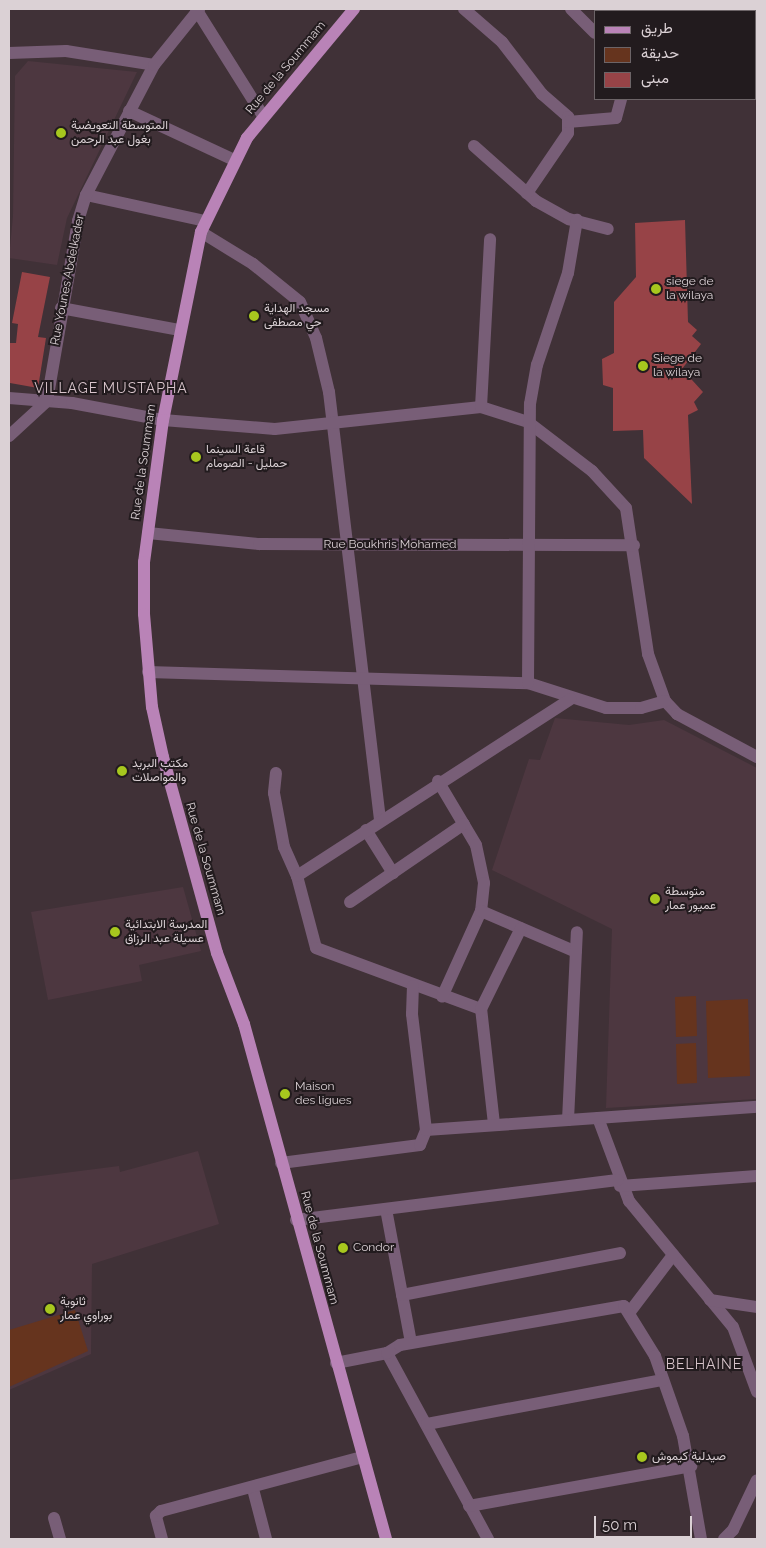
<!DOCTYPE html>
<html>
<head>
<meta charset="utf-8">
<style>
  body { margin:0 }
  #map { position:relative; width:766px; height:1548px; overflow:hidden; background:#403137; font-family:Raleway,Vazirmatn,sans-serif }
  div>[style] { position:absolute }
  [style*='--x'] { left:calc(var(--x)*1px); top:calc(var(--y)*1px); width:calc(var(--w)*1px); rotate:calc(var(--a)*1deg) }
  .built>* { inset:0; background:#4d3740 }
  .green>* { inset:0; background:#66341e }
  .building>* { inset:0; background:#974347 }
  .minor>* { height:12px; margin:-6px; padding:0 6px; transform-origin:6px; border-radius:6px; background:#785e77 }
  .primary>* { height:12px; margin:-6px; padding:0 6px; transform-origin:6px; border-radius:6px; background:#b983b7 }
  .dots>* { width:14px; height:14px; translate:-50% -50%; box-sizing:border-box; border:2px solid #221b1e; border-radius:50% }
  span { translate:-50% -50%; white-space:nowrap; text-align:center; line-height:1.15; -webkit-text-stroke:4px #221b1e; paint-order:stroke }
  .street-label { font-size:12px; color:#dbd1d5 }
  .poi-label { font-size:12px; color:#dbd1d5 }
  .left { translate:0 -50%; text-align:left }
  .neighbourhood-label { font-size:14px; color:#d8c4cb; letter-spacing:1px }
  .frame { position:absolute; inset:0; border:10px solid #dbd1d5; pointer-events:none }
  .legend { position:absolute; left:594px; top:10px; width:162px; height:90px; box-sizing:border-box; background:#221b1e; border:1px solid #6c6467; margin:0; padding:6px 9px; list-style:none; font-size:15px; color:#dbd1d5 }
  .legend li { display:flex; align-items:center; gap:10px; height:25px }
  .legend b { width:25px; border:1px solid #6c6467 }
  .scale { position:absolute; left:594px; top:1516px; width:98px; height:22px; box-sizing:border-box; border:2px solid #dbd1d5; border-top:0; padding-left:6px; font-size:15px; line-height:18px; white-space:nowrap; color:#dbd1d5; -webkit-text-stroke:4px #221b1e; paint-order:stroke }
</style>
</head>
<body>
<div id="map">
  <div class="built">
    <div style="clip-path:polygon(28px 61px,137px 72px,67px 218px,57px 265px,9px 258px,13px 216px,15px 76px)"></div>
    <div style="clip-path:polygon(555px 718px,629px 725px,664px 720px,757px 768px,757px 1099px,606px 1108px,612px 929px,492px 870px,529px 759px,540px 760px)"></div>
    <div style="clip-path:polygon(183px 887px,201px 951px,139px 965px,142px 981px,48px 1000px,31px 912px)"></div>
    <div style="clip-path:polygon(198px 1151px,219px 1224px,92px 1264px,91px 1354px,9px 1390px,9px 1180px,119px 1166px,120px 1172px)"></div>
  </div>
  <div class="green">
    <div style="clip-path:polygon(696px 996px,697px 1036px,676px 1037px,675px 997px)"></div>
    <div style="clip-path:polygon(748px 999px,750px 1076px,708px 1078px,706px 1001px)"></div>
    <div style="clip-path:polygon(696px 1043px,697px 1083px,677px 1084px,676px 1044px)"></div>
    <div style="clip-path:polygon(75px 1310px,88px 1351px,9px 1387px,9px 1330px)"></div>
  </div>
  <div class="building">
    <div style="clip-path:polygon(685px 220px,688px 322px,697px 330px,692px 336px,701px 344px,682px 369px,703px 392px,694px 402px,698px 410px,688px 415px,692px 504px,644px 458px,643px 430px,613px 431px,613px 388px,603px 385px,602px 359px,614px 353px,614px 302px,636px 277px,635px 223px)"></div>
    <div style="clip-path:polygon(22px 272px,50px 277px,38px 337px,46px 338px,38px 388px,10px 383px,9px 343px,16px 343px,18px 324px,12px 323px)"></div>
  </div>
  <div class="minor">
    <div style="--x:196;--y:9;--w:126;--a:57.9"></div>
    <div style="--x:464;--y:9;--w:50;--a:41"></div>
    <div style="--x:502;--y:42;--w:66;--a:52.4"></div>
    <div style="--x:542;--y:94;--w:35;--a:41"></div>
    <div style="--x:568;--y:117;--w:16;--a:90"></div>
    <div style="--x:568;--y:133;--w:73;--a:124.3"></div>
    <div style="--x:571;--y:9;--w:34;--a:45"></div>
    <div style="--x:9;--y:53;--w:57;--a:-2"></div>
    <div style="--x:66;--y:51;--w:89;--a:9"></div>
    <div style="--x:129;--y:111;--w:116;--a:25"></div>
    <div style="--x:568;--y:122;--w:48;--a:-4.8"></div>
    <div style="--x:616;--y:118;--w:20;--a:-75"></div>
    <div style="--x:474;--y:146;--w:83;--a:41.6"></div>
    <div style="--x:536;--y:201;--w:38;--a:29"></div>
    <div style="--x:569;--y:219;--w:40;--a:14.4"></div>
    <div style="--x:86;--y:195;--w:122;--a:12.3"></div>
    <div style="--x:201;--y:232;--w:61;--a:31.6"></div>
    <div style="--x:253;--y:264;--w:60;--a:39"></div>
    <div style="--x:300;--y:302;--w:39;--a:66"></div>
    <div style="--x:316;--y:338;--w:56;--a:76.5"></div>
    <div style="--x:329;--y:392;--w:431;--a:83.2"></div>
    <div style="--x:61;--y:308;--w:121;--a:10.5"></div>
    <div style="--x:9;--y:398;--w:63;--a:4.5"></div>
    <div style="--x:72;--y:403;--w:93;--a:10.6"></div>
    <div style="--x:163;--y:420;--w:112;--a:4.6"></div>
    <div style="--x:275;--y:429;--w:207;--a:-6.1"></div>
    <div style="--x:481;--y:407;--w:49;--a:17.7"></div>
    <div style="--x:528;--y:422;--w:81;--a:37.4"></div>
    <div style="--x:592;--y:471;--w:50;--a:47.4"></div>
    <div style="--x:626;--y:508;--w:148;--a:81.4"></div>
    <div style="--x:648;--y:654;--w:50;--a:70.1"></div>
    <div style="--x:665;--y:701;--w:18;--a:47"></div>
    <div style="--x:677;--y:714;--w:91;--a:28.3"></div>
    <div style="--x:47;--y:401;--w:183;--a:-80.2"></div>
    <div style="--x:78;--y:221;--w:27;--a:-73"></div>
    <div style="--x:86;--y:195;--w:147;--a:-62.4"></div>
    <div style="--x:154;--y:65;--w:72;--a:-51.2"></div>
    <div style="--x:481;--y:407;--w:168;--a:-86.9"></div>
    <div style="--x:9;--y:436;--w:52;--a:-42.6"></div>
    <div style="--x:148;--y:533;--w:112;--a:5.7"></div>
    <div style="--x:259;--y:544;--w:375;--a:0.2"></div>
    <div style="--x:148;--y:672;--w:380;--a:1.7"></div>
    <div style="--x:528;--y:683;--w:82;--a:17.8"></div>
    <div style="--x:606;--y:708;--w:35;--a:0"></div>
    <div style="--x:641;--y:708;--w:25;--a:-16"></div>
    <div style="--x:528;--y:683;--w:279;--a:-89.6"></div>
    <div style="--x:530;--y:404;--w:40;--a:-80"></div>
    <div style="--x:537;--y:365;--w:97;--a:-71.4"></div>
    <div style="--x:568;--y:273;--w:54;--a:-80.4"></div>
    <div style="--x:276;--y:773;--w:20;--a:96"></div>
    <div style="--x:274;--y:793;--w:55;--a:79.5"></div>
    <div style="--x:284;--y:847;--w:32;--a:66"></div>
    <div style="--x:297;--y:876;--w:74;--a:75.2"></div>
    <div style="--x:316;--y:948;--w:176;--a:20.3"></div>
    <div style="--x:438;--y:781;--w:74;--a:59.3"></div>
    <div style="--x:476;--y:845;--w:39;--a:78"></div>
    <div style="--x:484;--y:883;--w:28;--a:96"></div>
    <div style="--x:481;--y:911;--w:94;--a:114.4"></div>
    <div style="--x:366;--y:830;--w:51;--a:57.9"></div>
    <div style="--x:297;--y:876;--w:326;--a:-32.9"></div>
    <div style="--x:350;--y:902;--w:138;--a:-34.4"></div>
    <div style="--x:481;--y:911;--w:103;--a:23.3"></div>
    <div style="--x:598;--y:1118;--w:89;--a:69.5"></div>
    <div style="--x:629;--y:1201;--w:163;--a:50.5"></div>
    <div style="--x:733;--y:1327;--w:69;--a:69.7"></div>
    <div style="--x:568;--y:1120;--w:188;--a:-87.3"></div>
    <div style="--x:494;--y:1124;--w:116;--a:-96.4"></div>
    <div style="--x:481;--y:1009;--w:90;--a:-63.7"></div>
    <div style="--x:426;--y:1130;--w:332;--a:-4"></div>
    <div style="--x:281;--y:1163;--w:140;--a:-7.4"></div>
    <div style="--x:420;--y:1145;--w:16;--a:-68"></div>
    <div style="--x:426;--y:1130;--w:117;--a:-96.9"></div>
    <div style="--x:412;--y:1014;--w:28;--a:-88"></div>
    <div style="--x:620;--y:1186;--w:137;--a:-4.2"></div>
    <div style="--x:386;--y:1209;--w:136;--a:79.4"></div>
    <div style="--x:296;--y:1220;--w:324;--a:-7.1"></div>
    <div style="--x:402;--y:1295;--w:222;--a:-10.9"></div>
    <div style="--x:710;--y:1300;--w:48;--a:8.5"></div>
    <div style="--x:629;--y:1313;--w:73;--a:-52.8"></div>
    <div style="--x:387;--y:1353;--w:212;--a:61.5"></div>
    <div style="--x:336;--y:1363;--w:52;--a:-11.1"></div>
    <div style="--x:387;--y:1353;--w:15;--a:-32"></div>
    <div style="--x:400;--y:1345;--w:227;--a:-9.9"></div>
    <div style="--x:624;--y:1306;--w:59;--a:58.2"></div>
    <div style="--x:655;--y:1356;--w:85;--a:70.7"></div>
    <div style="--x:683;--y:1436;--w:105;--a:80.1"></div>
    <div style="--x:427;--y:1424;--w:240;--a:-10.6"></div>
    <div style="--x:253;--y:1489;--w:52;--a:75.4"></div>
    <div style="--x:469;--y:1506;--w:226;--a:-10.2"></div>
    <div style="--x:54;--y:1518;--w:22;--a:74"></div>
    <div style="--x:162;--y:1539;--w:24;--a:-105"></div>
    <div style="--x:156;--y:1516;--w:7;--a:-45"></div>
    <div style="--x:161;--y:1511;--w:209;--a:-15"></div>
    <div style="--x:724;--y:1539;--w:13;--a:-45"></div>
    <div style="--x:733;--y:1530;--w:55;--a:-64.4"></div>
  </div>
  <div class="primary">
    <div style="--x:354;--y:9;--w:168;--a:129.7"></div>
    <div style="--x:247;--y:138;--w:105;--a:116.1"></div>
    <div style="--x:201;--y:232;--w:192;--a:101.4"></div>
    <div style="--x:163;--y:420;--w:143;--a:97.6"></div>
    <div style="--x:144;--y:562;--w:52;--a:90"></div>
    <div style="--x:144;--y:614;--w:93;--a:85.1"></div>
    <div style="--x:152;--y:707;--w:51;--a:77.6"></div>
    <div style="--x:163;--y:757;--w:203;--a:74.6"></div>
    <div style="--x:217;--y:953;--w:76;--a:69.2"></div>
    <div style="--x:244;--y:1024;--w:534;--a:74.58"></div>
  </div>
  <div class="dots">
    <div style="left:61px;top:133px;background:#a7c71e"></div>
    <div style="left:656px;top:289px;background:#a7c71e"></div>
    <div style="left:254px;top:316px;background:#a7c71e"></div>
    <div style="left:643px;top:366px;background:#a7c71e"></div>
    <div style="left:196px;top:457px;background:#a7c71e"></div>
    <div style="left:122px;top:771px;background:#a7c71e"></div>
    <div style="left:655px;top:899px;background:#a7c71e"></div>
    <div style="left:115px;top:932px;background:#a7c71e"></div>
    <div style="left:285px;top:1094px;background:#a7c71e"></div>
    <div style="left:343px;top:1248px;background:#a7c71e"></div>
    <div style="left:50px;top:1309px;background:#a7c71e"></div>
    <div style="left:642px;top:1457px;background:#a7c71e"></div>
  </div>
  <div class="street-label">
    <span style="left:286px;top:68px;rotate:-50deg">Rue de la Soummam</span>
    <span style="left:68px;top:280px;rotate:-79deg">Rue Younes Abdelkader</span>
    <span style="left:144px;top:462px;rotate:-82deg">Rue de la Soummam</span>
    <span style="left:390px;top:545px">Rue Boukhris Mohamed</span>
    <span style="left:205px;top:859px;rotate:74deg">Rue de la Soummam</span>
    <span style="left:319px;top:1248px;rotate:75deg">Rue de la Soummam</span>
  </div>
  <div class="poi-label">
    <span class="left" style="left:71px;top:133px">المتوسطة التعويضية<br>بغول عبد الرحمن</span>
    <span class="left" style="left:666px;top:289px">siege de<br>la wilaya</span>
    <span class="left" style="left:264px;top:316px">مسجد الهداية<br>حي مصطفى</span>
    <span class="left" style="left:653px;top:366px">Siege de<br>la wilaya</span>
    <span class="left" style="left:206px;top:457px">قاعة السينما<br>حمليل - الصومام</span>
    <span class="left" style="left:132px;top:771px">مكتب البريد<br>والمواصلات</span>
    <span class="left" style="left:665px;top:899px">متوسطة<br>عميور عمار</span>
    <span class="left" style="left:125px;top:932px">المدرسة الابتدائية<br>عسيلة عبد الرزاق</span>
    <span class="left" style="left:295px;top:1094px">Maison<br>des ligues</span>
    <span class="left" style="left:353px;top:1248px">Condor</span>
    <span class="left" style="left:60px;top:1309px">ثانوية<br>بوراوي عمار</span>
    <span class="left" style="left:652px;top:1457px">صيدلية كيموش</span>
  </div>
  <div class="neighbourhood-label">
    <span style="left:111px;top:388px">VILLAGE MUSTAPHA</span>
    <span style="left:704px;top:1364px">BELHAINE</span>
  </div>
  <div class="frame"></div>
  <ul class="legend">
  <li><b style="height:6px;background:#b983b7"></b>طريق</li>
  <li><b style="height:14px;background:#66341e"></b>حديقة</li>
  <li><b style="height:14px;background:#974347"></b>مبنى</li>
  </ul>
  <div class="scale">50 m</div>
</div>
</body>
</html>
